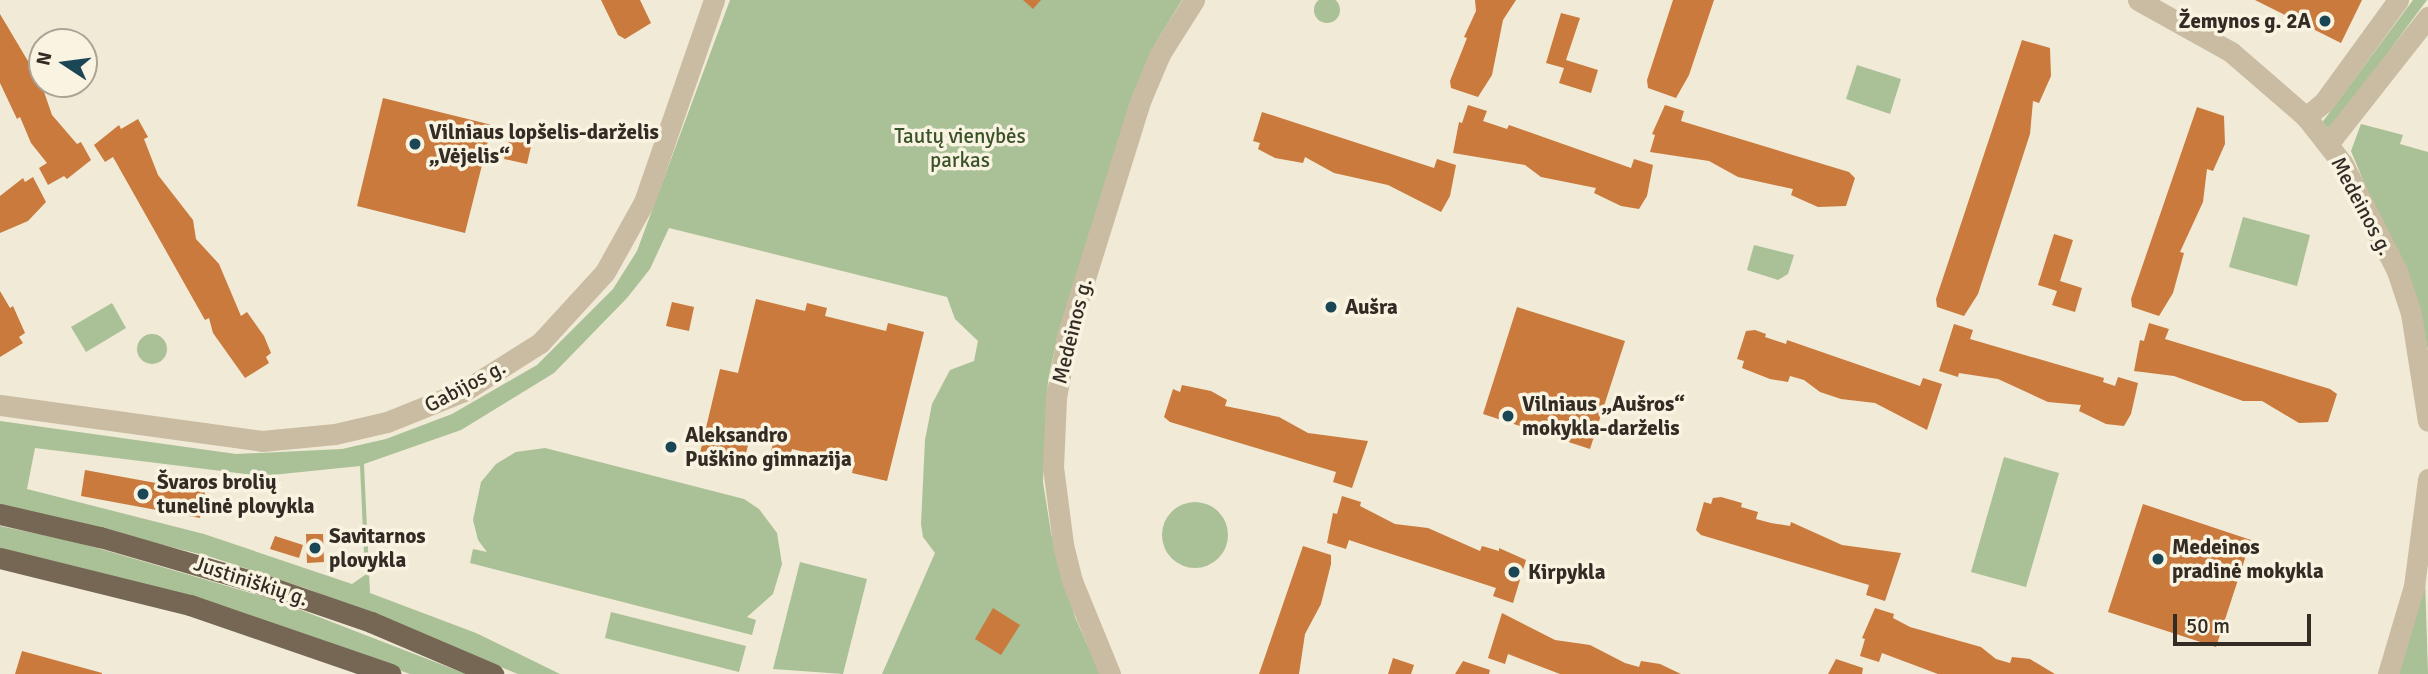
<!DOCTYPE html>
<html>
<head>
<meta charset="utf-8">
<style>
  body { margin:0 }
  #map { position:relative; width:2428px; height:674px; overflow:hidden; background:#f1ead6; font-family:Signika,sans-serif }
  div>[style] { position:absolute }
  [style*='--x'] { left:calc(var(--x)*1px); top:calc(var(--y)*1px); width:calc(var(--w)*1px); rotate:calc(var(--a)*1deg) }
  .green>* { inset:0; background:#aac096 }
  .round { border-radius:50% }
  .building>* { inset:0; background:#c97a3c }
  .minor>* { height:21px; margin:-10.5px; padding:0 10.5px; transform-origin:10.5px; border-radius:10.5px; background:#c9bca2 }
  .major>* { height:21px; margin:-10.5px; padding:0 10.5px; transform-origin:10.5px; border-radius:10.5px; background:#766755 }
  .dots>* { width:19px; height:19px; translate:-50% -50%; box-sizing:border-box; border:4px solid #f9f3e2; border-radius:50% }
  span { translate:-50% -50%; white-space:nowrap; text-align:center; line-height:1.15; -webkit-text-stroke:7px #f9f3e2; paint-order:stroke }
  .poi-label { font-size:21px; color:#332c25; font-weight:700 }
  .right { translate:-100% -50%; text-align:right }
  .left { translate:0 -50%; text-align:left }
  .park-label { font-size:21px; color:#3a5228 }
  .street-label { font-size:21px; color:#332c25 }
  .north { position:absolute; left:28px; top:28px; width:70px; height:70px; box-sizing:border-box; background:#f9f3e2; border:2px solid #aaa396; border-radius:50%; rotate:283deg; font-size:19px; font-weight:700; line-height:28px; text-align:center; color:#332c25 }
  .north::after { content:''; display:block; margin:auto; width:24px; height:32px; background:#1a4655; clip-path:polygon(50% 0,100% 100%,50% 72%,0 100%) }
  .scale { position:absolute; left:2173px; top:614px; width:138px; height:32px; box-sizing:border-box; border:4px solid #332c25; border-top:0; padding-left:9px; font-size:21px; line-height:24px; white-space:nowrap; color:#332c25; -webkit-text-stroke:5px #f9f3e2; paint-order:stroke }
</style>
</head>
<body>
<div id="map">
  <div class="green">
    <div class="round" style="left:1314px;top:-3px;width:26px;height:26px"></div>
    <div style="clip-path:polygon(evenodd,730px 0,1182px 0,1155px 44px,1058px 333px,1048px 381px,1043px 482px,1051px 533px,1075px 617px,1100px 674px,882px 674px,935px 553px,923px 537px,921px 524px,925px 440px,932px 404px,950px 370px,974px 361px,978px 341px,955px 319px,947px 297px,669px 228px,650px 269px,627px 298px,554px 373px,461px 430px,364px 464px,370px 593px,476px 633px,560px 674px,518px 674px,308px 589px,211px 557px,0 504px,0 421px,236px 454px,342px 449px,386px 439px,452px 414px,537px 365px,613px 289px,637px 251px,730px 0,35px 448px,262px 476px,360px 466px,365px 575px,352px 584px,204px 534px,27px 489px,35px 448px)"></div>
    <div style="clip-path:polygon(2413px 0,2427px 0,2331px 129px,2321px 124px)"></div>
    <div style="clip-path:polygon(1857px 65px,1901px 79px,1890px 114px,1846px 99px)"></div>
    <div style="clip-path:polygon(2361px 124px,2403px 135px,2400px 144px,2428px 152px,2428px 350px,2421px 320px,2351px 151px)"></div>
    <div style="clip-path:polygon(2243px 217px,2310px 235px,2297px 286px,2229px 267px)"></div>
    <div style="clip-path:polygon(1754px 245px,1794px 255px,1788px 274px,1778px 280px,1747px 270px)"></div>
    <div style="clip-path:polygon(112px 303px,126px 328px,86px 352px,71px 327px)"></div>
    <div class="round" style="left:137px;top:334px;width:30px;height:30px"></div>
    <div style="clip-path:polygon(545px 448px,744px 499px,759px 509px,777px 533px,782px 564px,773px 594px,747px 617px,756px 620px,752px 635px,470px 563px,473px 549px,487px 552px,478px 540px,473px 520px,481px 482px,496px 464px,516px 452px)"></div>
    <div style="clip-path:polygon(2004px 457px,2059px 473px,2026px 587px,1971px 572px)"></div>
    <div class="round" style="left:1162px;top:502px;width:66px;height:66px"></div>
    <div style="clip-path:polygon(0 526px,77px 542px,275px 600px,466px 674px,410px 674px,232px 609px,0 548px)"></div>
    <div style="clip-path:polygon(800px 562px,867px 579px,843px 674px,773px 669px)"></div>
    <div style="clip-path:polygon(2425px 578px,2428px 674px,2397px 674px,2419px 607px)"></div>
    <div style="clip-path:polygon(611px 612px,746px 646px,739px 672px,605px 638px)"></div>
  </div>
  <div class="building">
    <div style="clip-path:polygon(601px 0,640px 0,651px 23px,625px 39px,618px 35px)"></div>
    <div style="clip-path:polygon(1023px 0,1041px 0,1033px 9px)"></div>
    <div style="clip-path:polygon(1475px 0,1516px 0,1503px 20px,1492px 75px,1478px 97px,1451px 88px,1450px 81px,1467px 38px,1464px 37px,1476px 11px)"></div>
    <div style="clip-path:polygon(1673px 0,1714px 0,1689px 75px,1676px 98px,1648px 88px,1647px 80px)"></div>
    <div style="clip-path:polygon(2255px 0,2362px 0,2341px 43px)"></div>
    <div style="clip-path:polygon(1561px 13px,1580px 18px,1566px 60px,1598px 70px,1591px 93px,1559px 83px,1564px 68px,1546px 63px)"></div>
    <div style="clip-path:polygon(0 14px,41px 83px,52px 115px,77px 144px,81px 142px,91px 160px,67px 179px,64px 176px,48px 185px,39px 168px,47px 163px,31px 143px,20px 117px,17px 119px,0 83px)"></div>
    <div style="clip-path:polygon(2022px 40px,2050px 48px,2051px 76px,2039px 103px,2033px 101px,2030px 134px,1978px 294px,1964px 316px,1937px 307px,1936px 299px)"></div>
    <div style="clip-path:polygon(383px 98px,492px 125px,465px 233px,357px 206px)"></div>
    <div style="clip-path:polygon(1468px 105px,1487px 111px,1483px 121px,1507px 129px,1509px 125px,1631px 168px,1634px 159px,1653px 165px,1647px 196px,1639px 209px,1621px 206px,1594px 193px,1596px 188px,1541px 177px,1525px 165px,1453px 153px,1459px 122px,1462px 123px)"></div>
    <div style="clip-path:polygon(1665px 105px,1684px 111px,1681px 121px,1849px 172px,1855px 178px,1846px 206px,1818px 207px,1791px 195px,1793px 189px,1738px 177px,1709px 161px,1650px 152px,1655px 135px,1652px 134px)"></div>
    <div style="clip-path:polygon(2197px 107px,2224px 116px,2225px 144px,2213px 171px,2207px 169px,2203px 202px,2180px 252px,2184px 253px,2173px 293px,2159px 316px,2132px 307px,2131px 299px)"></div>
    <div style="clip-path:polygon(1262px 112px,1434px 168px,1437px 159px,1456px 165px,1450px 196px,1441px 212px,1388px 185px,1334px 173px,1305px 157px,1303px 163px,1275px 158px,1258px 149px,1260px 143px,1253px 141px)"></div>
    <div style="clip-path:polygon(138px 119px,148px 137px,144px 139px,158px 175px,193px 220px,196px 239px,219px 264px,241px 316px,247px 312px,264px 336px,271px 353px,266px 357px,269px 363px,245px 378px,213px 333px,209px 318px,205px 320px,113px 157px,105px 162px,94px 145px,119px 125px,121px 129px)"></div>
    <div style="clip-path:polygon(510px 137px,532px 142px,527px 164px,504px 159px)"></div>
    <div style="clip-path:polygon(33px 177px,46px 202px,28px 221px,0 233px,0 196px,23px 178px,25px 182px)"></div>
    <div style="clip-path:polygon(2054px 234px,2073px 240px,2060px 281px,2082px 288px,2075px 312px,2052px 305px,2057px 291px,2038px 285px)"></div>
    <div style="clip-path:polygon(0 291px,10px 308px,13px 306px,25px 333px,19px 337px,23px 343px,0 357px)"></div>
    <div style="clip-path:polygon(756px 299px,805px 311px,807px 303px,827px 308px,825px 316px,886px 331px,888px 323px,924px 332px,887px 481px,852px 473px,854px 464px,792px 449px,790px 456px,771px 451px,773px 444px,750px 438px,743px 464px,700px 453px,720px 369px,738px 373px)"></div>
    <div style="clip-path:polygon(672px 302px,694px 307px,689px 331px,666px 326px)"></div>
    <div style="clip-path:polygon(1517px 307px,1625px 341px,1590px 449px,1483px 414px)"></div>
    <div style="clip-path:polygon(2149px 323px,2169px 329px,2165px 339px,2330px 389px,2337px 394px,2328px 422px,2299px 423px,2262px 401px,2243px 401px,2174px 376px,2134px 371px,2140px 340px,2144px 341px)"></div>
    <div style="clip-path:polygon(1954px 324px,1973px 330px,1970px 339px,2104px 378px,2103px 382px,2115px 386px,2118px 377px,2138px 383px,2131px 414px,2124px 426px,2106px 424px,2079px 411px,2081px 405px,2048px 402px,1998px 379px,1959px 373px,1958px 377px,1939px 371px)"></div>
    <div style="clip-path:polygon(1755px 330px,1766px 334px,1765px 337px,1786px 344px,1787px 340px,1920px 386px,1923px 378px,1942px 384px,1927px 430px,1875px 403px,1841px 399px,1820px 392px,1804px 380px,1790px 376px,1788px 382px,1770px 379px,1742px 368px,1744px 361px,1737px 359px,1746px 331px)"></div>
    <div style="clip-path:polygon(1182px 385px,1211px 391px,1227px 400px,1225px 406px,1279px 417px,1308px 433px,1368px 441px,1352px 488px,1333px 482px,1336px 472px,1170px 422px,1164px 417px,1173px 389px,1180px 392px)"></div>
    <div style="clip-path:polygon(85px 470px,205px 492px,200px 518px,81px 496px)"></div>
    <div style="clip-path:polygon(1342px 496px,1361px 502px,1360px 506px,1395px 524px,1428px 528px,1480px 551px,1482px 546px,1499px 551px,1499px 548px,1526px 560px,1513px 603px,1493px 596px,1496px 588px,1373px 548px,1349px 540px,1346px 549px,1327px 543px,1333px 513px,1337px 514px)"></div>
    <div style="clip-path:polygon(1721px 497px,1742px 503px,1741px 507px,1758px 512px,1756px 519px,1771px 523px,1790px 526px,1791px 522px,1842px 545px,1901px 553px,1885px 601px,1866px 595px,1869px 585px,1701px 535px,1696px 530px,1704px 502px,1711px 504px,1713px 498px)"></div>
    <div style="clip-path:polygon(2143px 504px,2251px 540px,2216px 647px,2108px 612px)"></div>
    <div style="clip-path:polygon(306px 534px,323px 534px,324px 562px,307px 563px)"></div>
    <div style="clip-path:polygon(275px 536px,303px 545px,299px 558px,270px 549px)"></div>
    <div style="clip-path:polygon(1303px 546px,1331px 555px,1331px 564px,1321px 604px,1305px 634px,1299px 674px,1259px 674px)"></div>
    <div style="clip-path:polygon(993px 608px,1020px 625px,1001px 655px,975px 639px)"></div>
    <div style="clip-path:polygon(1875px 608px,1894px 614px,1893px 618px,1910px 627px,1981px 647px,1996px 659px,2010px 663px,2012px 657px,2030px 659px,2055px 674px,1938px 674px,1882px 653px,1879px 662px,1860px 656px,1865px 639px,1862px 638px)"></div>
    <div style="clip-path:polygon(1502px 613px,1555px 640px,1590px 645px,1625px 663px,1639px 667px,1641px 661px,1660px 664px,1681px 674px,1560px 674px,1508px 654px,1505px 664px,1488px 658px)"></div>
    <div style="clip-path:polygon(22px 651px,102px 673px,102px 674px,15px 674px)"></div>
    <div style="clip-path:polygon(1393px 658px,1414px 665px,1411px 674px,1388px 674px)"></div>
    <div style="clip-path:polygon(1836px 659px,1863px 668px,1862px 674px,1828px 674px)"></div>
    <div style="clip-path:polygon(1463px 661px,1490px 670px,1489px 674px,1455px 674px)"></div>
  </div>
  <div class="minor">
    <div style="--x:2138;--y:0;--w:107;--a:29.2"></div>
    <div style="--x:2231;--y:52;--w:99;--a:40.9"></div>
    <div style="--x:2306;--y:117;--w:60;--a:51.8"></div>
    <div style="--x:2343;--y:164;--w:120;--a:63.2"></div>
    <div style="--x:2397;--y:271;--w:44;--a:71.6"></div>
    <div style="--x:2411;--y:313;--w:109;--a:81.1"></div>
    <div style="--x:2306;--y:117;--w:23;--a:-40"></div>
    <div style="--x:2324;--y:102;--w:126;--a:-54"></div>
    <div style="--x:2328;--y:144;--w:162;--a:-51.8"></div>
    <div style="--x:0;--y:405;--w:264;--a:7.8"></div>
    <div style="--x:262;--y:441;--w:73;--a:-5.5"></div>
    <div style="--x:335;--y:434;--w:53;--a:-13"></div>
    <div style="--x:387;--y:422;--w:83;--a:-21.9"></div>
    <div style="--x:464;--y:391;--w:90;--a:-32.3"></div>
    <div style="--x:540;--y:343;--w:96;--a:-47.5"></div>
    <div style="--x:605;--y:272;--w:80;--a:-60.9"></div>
    <div style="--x:644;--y:202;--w:214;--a:-70.9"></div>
    <div style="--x:1110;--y:674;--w:100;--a:-112.2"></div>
    <div style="--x:1072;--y:581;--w:38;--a:-104"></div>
    <div style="--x:1063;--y:544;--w:78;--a:-97.4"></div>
    <div style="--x:1053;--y:467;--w:69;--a:-87.5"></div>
    <div style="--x:1056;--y:398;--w:63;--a:-79.9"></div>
    <div style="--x:1067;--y:336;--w:248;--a:-72.7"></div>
    <div style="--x:1141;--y:99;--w:49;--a:-67.1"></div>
    <div style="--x:1160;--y:54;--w:64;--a:-57.8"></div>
    <div style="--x:2388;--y:674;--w:92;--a:-73.5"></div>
    <div style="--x:2414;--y:586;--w:108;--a:-82.5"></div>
  </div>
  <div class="major">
    <div style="--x:0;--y:514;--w:103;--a:13"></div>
    <div style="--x:100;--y:537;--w:165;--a:16.2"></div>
    <div style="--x:258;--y:583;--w:120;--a:19"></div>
    <div style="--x:371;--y:622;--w:133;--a:23.1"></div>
    <div style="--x:0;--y:558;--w:196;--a:13.9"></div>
    <div style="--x:190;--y:605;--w:212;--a:19"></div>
  </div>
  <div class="dots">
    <div style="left:2325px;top:21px;background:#1a4655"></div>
    <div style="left:415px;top:144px;background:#1a4655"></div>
    <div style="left:1331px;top:307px;background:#1a4655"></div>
    <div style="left:1508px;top:416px;background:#1a4655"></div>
    <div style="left:671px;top:447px;background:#1a4655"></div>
    <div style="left:143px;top:494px;background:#1a4655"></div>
    <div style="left:315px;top:548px;background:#1a4655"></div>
    <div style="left:2158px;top:559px;background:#1a4655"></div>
    <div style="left:1514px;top:572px;background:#1a4655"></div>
  </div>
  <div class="poi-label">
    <span class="right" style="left:2311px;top:21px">Žemynos g. 2A</span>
    <span class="left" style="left:429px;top:144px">Vilniaus lopšelis-darželis<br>„Vėjelis“</span>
    <span class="left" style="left:1345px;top:307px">Aušra</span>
    <span class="left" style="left:1522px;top:416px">Vilniaus „Aušros“<br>mokykla-darželis</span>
    <span class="left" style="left:685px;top:447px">Aleksandro<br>Puškino gimnazija</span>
    <span class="left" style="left:157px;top:494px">Švaros brolių<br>tunelinė plovykla</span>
    <span class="left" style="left:329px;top:548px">Savitarnos<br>plovykla</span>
    <span class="left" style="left:2172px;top:559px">Medeinos<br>pradinė mokykla</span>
    <span class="left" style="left:1528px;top:572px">Kirpykla</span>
  </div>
  <div class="park-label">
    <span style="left:960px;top:148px">Tautų vienybės<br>parkas</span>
  </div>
  <div class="street-label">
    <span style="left:2362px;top:206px;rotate:62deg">Medeinos g.</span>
    <span style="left:1072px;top:331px;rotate:-76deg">Medeinos g.</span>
    <span style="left:465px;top:386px;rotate:-28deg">Gabijos g.</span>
    <span style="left:251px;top:581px;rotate:18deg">Justiniškių g.</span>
  </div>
  <div class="north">N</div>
  <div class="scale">50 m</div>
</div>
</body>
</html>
